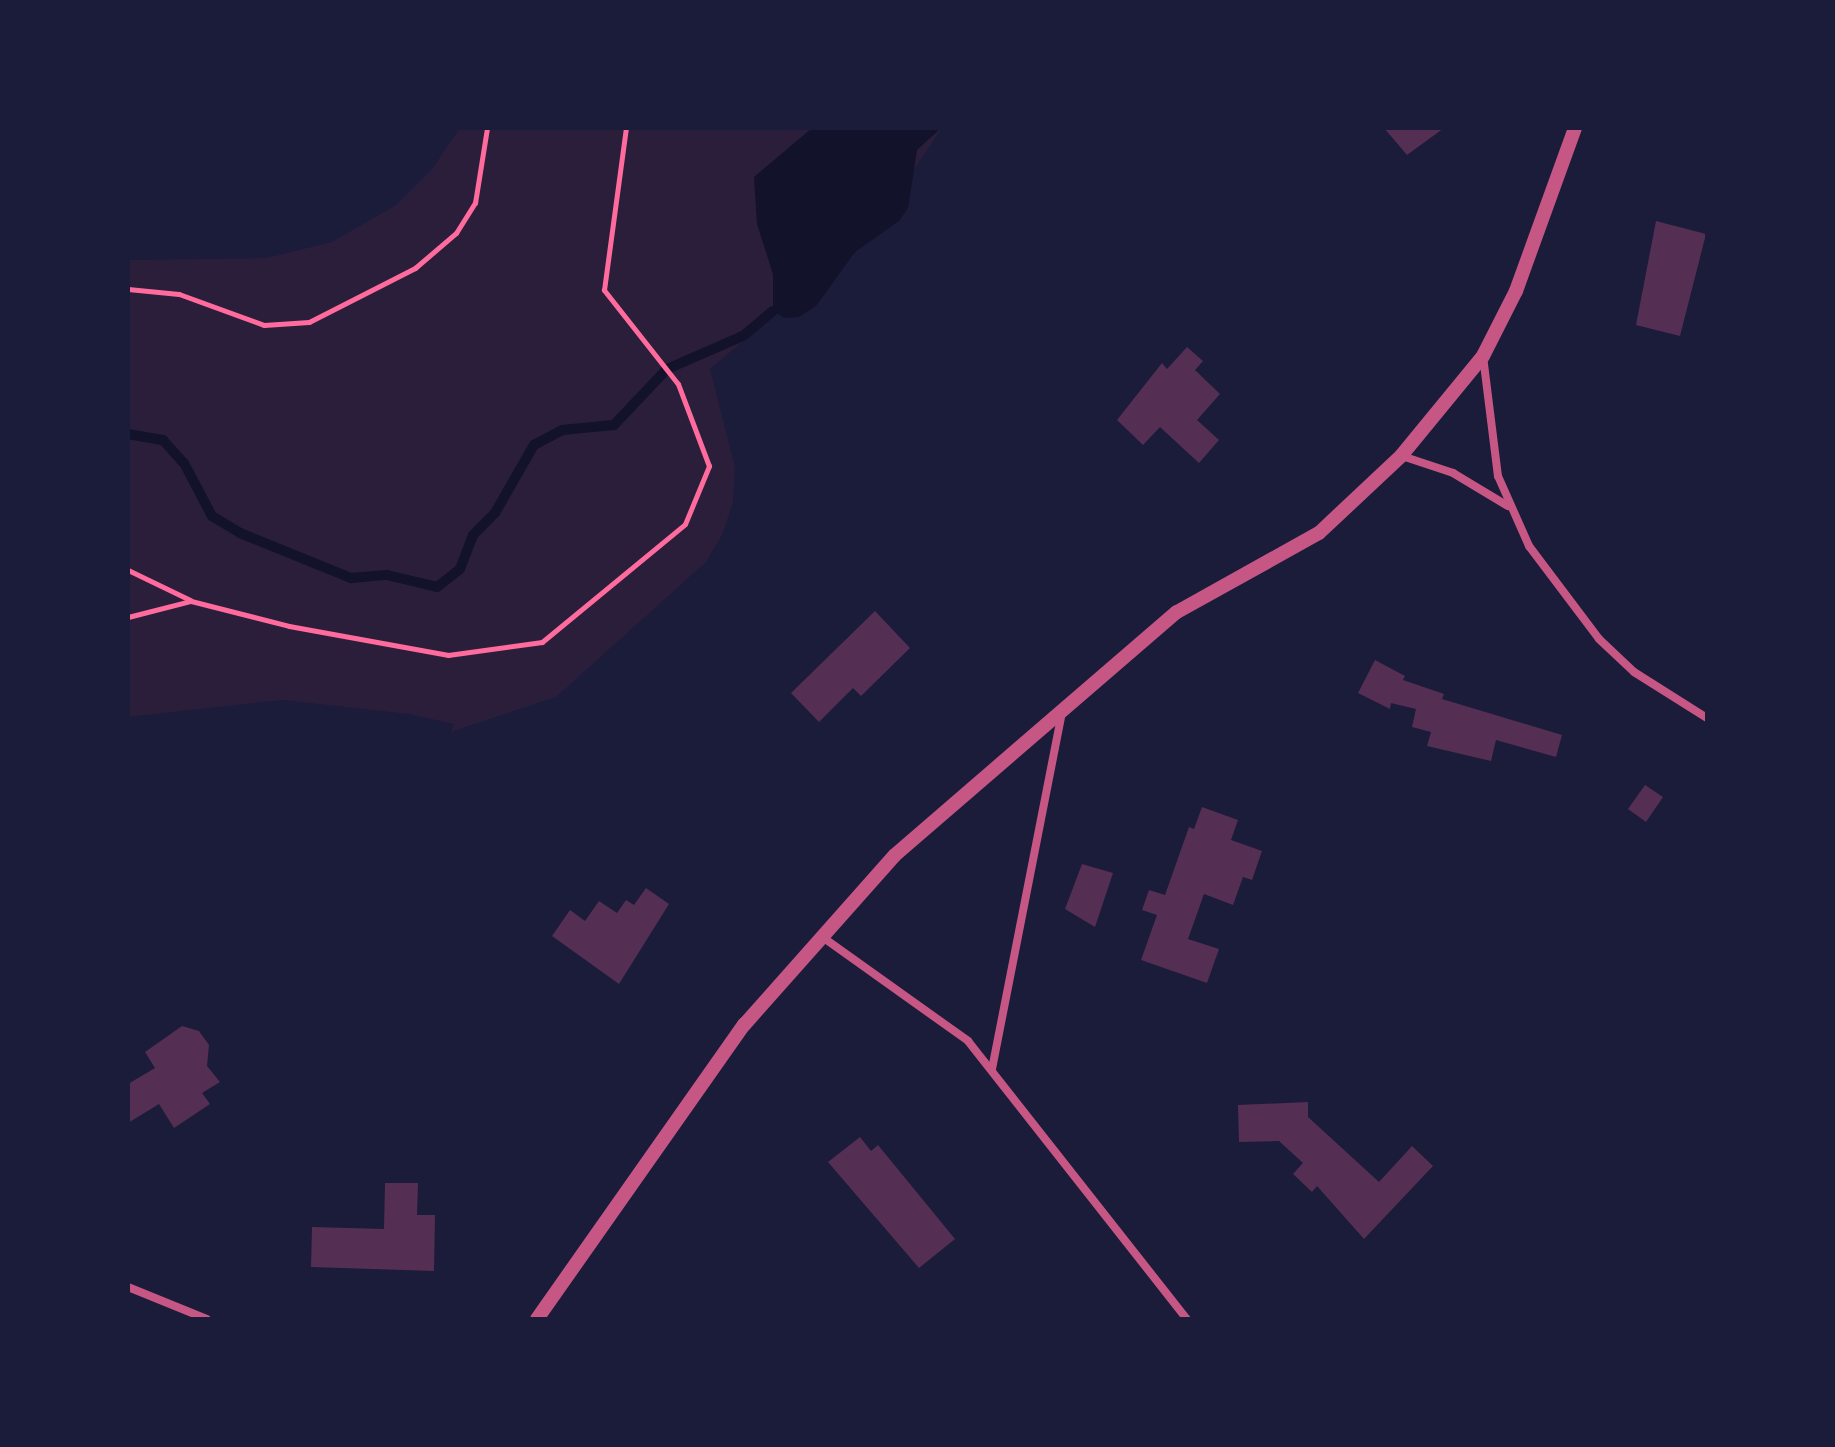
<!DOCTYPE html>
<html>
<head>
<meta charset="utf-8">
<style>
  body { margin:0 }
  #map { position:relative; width:1835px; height:1447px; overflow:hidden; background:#1b1b3a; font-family:"PT Sans",sans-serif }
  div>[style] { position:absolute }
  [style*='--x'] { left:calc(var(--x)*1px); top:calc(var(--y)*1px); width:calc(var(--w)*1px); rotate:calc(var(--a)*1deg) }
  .green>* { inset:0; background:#2a1e3b }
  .water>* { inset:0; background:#12122b }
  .stream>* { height:10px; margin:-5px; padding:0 5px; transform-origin:5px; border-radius:5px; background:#12122b }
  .building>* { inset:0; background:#542f53 }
  .path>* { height:5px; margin:-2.5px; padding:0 2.5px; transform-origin:2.5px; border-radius:2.5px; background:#ff6b9d }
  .minor>* { height:8px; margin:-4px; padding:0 4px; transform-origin:4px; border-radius:4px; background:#c65784 }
  .tertiary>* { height:14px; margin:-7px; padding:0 7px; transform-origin:7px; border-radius:7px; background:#c65784 }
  span { translate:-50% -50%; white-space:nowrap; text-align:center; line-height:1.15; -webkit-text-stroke:7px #1b1b3a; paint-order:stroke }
  .frame { position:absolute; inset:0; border:130px solid #1b1b3a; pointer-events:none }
</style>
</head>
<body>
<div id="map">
  <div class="green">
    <div style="clip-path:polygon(460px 128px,942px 128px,871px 233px,710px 369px,735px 467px,733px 503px,722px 535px,706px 562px,556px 697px,451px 732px,454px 724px,409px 714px,282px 700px,128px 717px,128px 260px,266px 258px,332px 242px,396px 205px,432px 169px)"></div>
  </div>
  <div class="water">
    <div style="clip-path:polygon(812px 128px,941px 128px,917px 150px,908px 208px,899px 221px,855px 252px,816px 306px,799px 317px,784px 318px,773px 310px,773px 274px,757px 224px,754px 177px)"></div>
  </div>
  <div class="stream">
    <div style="--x:128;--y:434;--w:36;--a:10"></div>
    <div style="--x:163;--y:440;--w:31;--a:48"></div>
    <div style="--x:184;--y:463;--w:60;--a:62.2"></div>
    <div style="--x:212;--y:516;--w:33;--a:31"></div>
    <div style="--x:240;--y:533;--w:120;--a:22.1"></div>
    <div style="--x:351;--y:578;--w:36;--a:-5"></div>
    <div style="--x:387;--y:575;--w:51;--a:13.5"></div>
    <div style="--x:437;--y:587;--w:29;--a:-38"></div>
    <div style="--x:460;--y:569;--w:36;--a:-69"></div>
    <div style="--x:473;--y:535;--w:31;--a:-45"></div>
    <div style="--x:495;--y:513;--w:78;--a:-60.2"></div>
    <div style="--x:534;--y:445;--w:32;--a:-28"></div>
    <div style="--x:562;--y:430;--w:52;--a:-5.5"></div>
    <div style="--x:614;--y:425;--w:77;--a:-46.6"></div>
    <div style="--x:667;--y:369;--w:83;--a:-23.5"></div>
    <div style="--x:743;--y:336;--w:39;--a:-40"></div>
  </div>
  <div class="building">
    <div style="clip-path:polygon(1384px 128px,1444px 128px,1407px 155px)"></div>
    <div style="clip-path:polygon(1656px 221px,1706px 234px,1680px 336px,1636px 325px)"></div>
    <div style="clip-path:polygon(1187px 347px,1203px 361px,1195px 370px,1220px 394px,1197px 420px,1219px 440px,1199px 463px,1160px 427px,1143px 445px,1117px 420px,1162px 363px,1167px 369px)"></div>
    <div style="clip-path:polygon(875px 611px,910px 648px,861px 696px,853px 688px,819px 722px,791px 693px)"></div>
    <div style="clip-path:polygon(1375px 660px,1405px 676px,1403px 680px,1444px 694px,1442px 699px,1562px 735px,1556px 757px,1496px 740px,1491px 761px,1427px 746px,1431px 732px,1412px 727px,1416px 709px,1391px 703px,1390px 709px,1358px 693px)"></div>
    <div style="clip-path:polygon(1645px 785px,1663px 797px,1646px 822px,1628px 809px)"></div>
    <div style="clip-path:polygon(1202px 807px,1238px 820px,1231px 840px,1262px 851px,1252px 880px,1243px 877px,1233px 905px,1204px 894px,1188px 939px,1219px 949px,1207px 983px,1141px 960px,1157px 915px,1142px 910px,1149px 890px,1165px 895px,1189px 827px,1194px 829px)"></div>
    <div style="clip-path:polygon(1082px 864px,1113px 873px,1095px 927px,1065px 909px)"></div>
    <div style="clip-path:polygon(646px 888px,669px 904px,619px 984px,552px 936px,570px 910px,585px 921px,599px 901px,617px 913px,626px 900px,634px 905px)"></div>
    <div style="clip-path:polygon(182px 1026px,199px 1031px,209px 1045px,207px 1066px,220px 1082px,202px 1093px,210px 1104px,174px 1128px,159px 1104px,128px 1123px,128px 1084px,155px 1068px,145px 1052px)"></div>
    <div style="clip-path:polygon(1308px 1102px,1308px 1117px,1379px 1182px,1412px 1146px,1433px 1166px,1364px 1239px,1317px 1186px,1312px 1192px,1293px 1174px,1303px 1163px,1279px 1141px,1239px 1142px,1238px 1105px)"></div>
    <div style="clip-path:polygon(860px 1137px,871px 1151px,878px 1145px,955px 1239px,919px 1268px,828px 1162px)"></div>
    <div style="clip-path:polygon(385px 1183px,418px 1183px,417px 1215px,435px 1215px,434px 1271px,311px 1267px,312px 1227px,384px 1229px)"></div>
  </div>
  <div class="path">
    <div style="--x:128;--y:289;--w:51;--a:5.6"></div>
    <div style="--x:179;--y:294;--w:90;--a:20"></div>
    <div style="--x:264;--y:325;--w:45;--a:-3.8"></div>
    <div style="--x:309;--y:322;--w:119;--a:-27"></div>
    <div style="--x:415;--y:268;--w:54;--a:-40.5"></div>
    <div style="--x:456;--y:233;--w:36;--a:-58"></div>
    <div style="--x:475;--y:203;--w:76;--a:-80.9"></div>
    <div style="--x:128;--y:570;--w:69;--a:25.8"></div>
    <div style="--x:128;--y:617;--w:65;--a:-14.3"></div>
    <div style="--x:191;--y:601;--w:101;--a:14.3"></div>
    <div style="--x:289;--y:626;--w:162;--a:10.3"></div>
    <div style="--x:448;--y:655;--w:95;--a:-7.9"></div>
    <div style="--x:542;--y:642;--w:185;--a:-39.5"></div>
    <div style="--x:685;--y:524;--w:63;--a:-67.5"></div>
    <div style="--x:709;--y:466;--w:88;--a:-110.7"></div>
    <div style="--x:678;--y:384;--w:120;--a:-128.2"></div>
    <div style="--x:604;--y:290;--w:163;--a:-82.3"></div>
  </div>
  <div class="minor">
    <div style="--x:1483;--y:356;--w:121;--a:82.9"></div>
    <div style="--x:1498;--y:476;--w:77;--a:66.1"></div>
    <div style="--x:1529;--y:546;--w:116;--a:53"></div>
    <div style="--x:1599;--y:639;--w:48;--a:43.3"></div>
    <div style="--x:1634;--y:672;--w:86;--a:32.2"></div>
    <div style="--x:1402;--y:456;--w:54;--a:18.4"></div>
    <div style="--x:1453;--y:473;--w:64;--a:31"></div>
    <div style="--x:821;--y:936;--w:181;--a:35.5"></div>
    <div style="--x:968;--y:1041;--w:354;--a:51.8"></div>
    <div style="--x:992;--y:1069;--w:363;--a:-78.9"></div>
    <div style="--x:128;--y:1287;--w:85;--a:22.1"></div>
  </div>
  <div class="tertiary">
    <div style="--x:537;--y:1319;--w:360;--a:-54.9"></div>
    <div style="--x:744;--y:1025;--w:227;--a:-48.4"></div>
    <div style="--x:895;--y:855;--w:372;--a:-40.8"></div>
    <div style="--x:1177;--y:612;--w:162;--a:-29.1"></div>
    <div style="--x:1319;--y:533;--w:112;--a:-43.2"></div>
    <div style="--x:1401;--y:456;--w:129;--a:-50.6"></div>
    <div style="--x:1483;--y:356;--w:73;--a:-63.1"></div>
    <div style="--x:1516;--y:291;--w:173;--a:-70.1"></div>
  </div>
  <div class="frame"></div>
</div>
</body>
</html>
